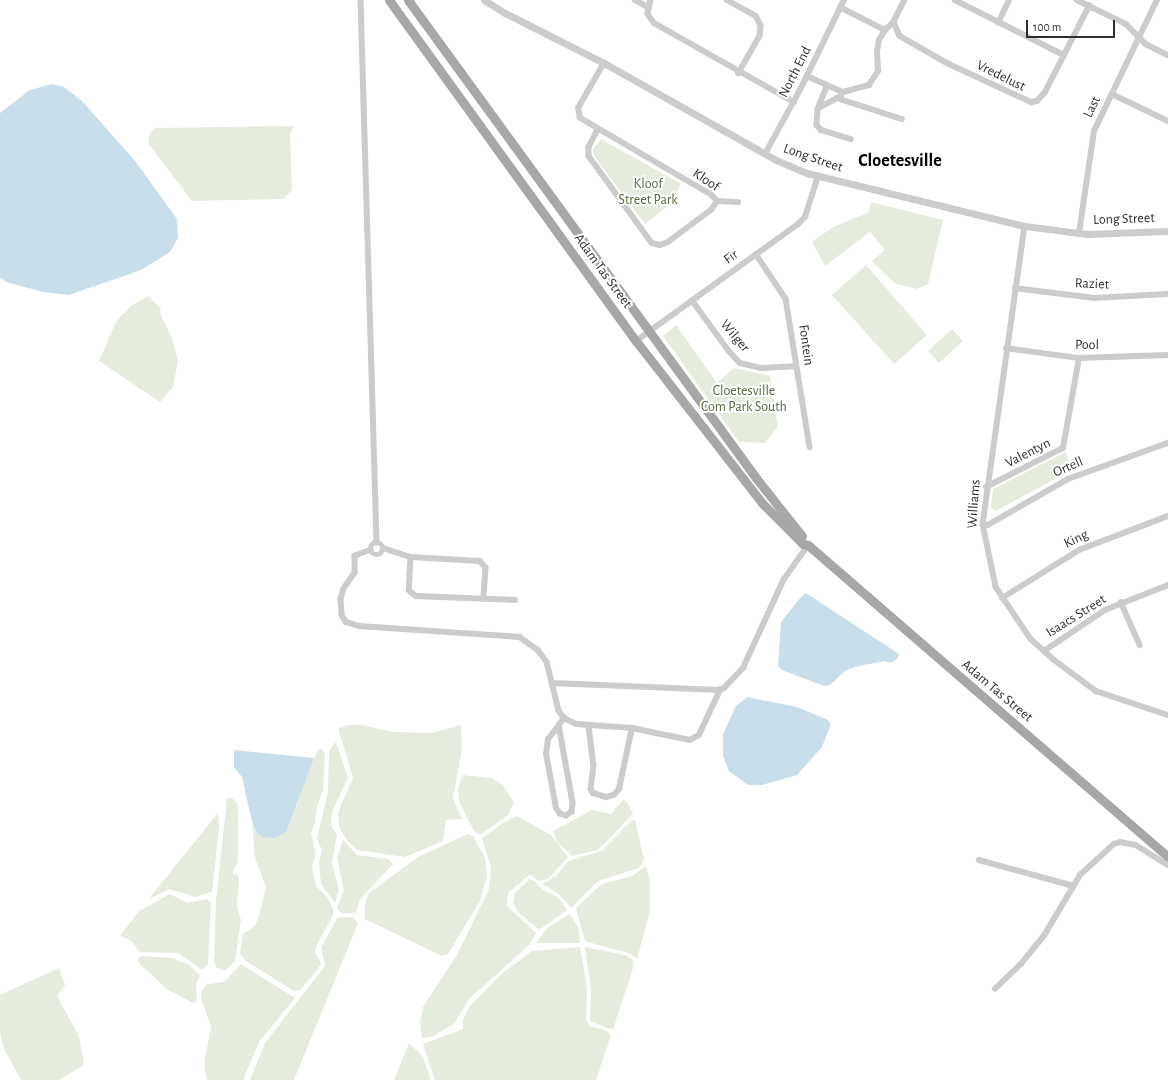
<!DOCTYPE html>
<html>
<head>
<meta charset="utf-8">
<style>
  body { margin:0 }
  #map { position:relative; width:1168px; height:1080px; overflow:hidden; background:#fff; font-family:"Alegreya Sans",sans-serif }
  div>[style] { position:absolute }
  [style*='--x'] { left:calc(var(--x)*1px); top:calc(var(--y)*1px); width:calc(var(--w)*1px); rotate:calc(var(--a)*1deg) }
  .green>* { inset:0; background:#e5ebdd }
  .water>* { inset:0; background:#c9deeb }
  .minor>* { height:5.5px; margin:-2.75px; padding:0 2.75px; transform-origin:2.75px; border-radius:2.75px; background:#ccc }
  .minor>.ring { margin:-2.75px; padding:0; box-sizing:content-box; background:none; border:5.5px solid #ccc; border-radius:50% }
  .tertiary>* { height:7px; margin:-3.5px; padding:0 3.5px; transform-origin:3.5px; border-radius:3.5px; background:#ccc }
  .primary>* { height:9px; margin:-4.5px; padding:0 4.5px; transform-origin:4.5px; border-radius:4.5px; background:#a7a7a7 }
  span { translate:-50% -50%; white-space:nowrap; text-align:center; line-height:1.15; -webkit-text-stroke:4px #fff; paint-order:stroke }
  .street-label { font-size:14px; color:#2f2f2f }
  .park-label { font-size:14px; color:#52693d }
  .district-label { font-size:18px; color:#000; font-weight:700 }
  .scale { position:absolute; left:1026px; top:20px; width:89px; height:18px; box-sizing:border-box; border:2px solid #2f2f2f; border-top:0; padding-left:5px; font-size:12px; line-height:14px; white-space:nowrap; color:#2f2f2f; -webkit-text-stroke:3px #fff; paint-order:stroke }
</style>
</head>
<body>
<div id="map">
  <div class="green">
    <div style="clip-path:polygon(294px 126px,290px 134px,292px 190px,283px 199px,192px 201px,148px 143px,150px 133px,155px 128px)"></div>
    <div style="clip-path:polygon(601px 139px,681px 184px,670px 204px,645px 224px,594px 156px,593px 150px)"></div>
    <div style="clip-path:polygon(871px 202px,943px 220px,928px 284px,916px 289px,894px 283px,872px 261px,885px 250px,870px 232px,825px 266px,812px 242px,833px 227px,869px 212px)"></div>
    <div style="clip-path:polygon(866px 265px,927px 335px,894px 364px,832px 295px)"></div>
    <div style="clip-path:polygon(148px 296px,160px 307px,161px 316px,172px 338px,178px 361px,173px 387px,160px 402px,99px 361px,117px 320px,131px 306px)"></div>
    <div style="clip-path:polygon(676px 325px,717px 383px,734px 368px,770px 376px,778px 426px,765px 443px,739px 442px,663px 336px)"></div>
    <div style="clip-path:polygon(952px 329px,963px 341px,939px 363px,928px 351px)"></div>
    <div style="clip-path:polygon(1066px 452px,1071px 470px,996px 511px,991px 508px,993px 489px)"></div>
    <div style="clip-path:polygon(349px 725px,362px 725px,393px 732px,431px 733px,461px 725px,462px 749px,453px 798px,462px 819px,446px 820px,443px 841px,405px 857px,357px 850px,347px 840px,339px 827px,338px 812px,353px 778px,339px 731px,339px 728px)"></div>
    <div style="clip-path:polygon(336px 742px,348px 778px,332px 812px,331px 825px,337px 835px,332px 862px,339px 890px,335px 903px,321px 884px,319px 862px,322px 850px,317px 839px,328px 791px,329px 751px)"></div>
    <div style="clip-path:polygon(319px 749px,323px 749px,325px 755px,323px 790px,317px 806px,315px 824px,311px 833px,316px 854px,312px 866px,316px 886px,327px 897px,333px 909px,333px 915px,316px 947px,315px 952px,321px 963px,318px 969px,300px 990px,294px 991px,246px 961px,240px 954px,241px 945px,243px 934px,255px 926px,259px 916px,266px 887px,254px 855px,253px 826px,257px 833px,297px 805px,306px 773px)"></div>
    <div style="clip-path:polygon(463px 775px,492px 778px,503px 785px,514px 803px,508px 815px,480px 835px,474px 831px,459px 802px,458px 788px)"></div>
    <div style="clip-path:polygon(227px 798px,232px 798px,238px 805px,238px 862px,233px 871px,233px 875px,237px 874px,239px 880px,237px 907px,241px 920px,235px 961px,225px 971px,216px 967px,214px 962px,216px 901px)"></div>
    <div style="clip-path:polygon(623px 800px,627px 802px,633px 814px,598px 850px,572px 856px,557px 842px,553px 831px,592px 810px,611px 814px)"></div>
    <div style="clip-path:polygon(218px 813px,219px 828px,212px 892px,195px 897px,169px 889px,148px 900px)"></div>
    <div style="clip-path:polygon(517px 816px,551px 835px,568px 857px,548px 879px,539px 881px,530px 874px,508px 893px,507px 906px,536px 933px,529px 945px,469px 999px,454px 1024px,431px 1037px,422px 1038px,420px 1023px,423px 1007px,457px 955px,489px 889px,491px 868px,482px 838px,506px 821px)"></div>
    <div style="clip-path:polygon(635px 820px,644px 860px,639px 868px,598px 881px,571px 908px,559px 894px,542px 884px,556px 876px,569px 861px,603px 850px,631px 821px)"></div>
    <div style="clip-path:polygon(468px 834px,473px 836px,485px 858px,487px 876px,480px 901px,448px 954px,442px 956px,365px 919px,365px 904px,369px 893px,418px 857px)"></div>
    <div style="clip-path:polygon(343px 840px,357px 855px,388px 859px,393px 864px,360px 899px,356px 913px,341px 913px,337px 908px,344px 890px,337px 858px)"></div>
    <div style="clip-path:polygon(646px 866px,650px 882px,650px 911px,637px 959px,631px 954px,585px 941px,576px 908px,602px 884px,632px 876px)"></div>
    <div style="clip-path:polygon(529px 879px,535px 881px,543px 890px,558px 897px,567px 910px,539px 930px,518px 912px,513px 902px,515px 893px)"></div>
    <div style="clip-path:polygon(170px 894px,187px 903px,207px 899px,211px 902px,208px 965px,202px 970px,178px 953px,140px 952px,130px 940px,120px 936px,139px 911px)"></div>
    <div style="clip-path:polygon(570px 914px,579px 929px,580px 943px,536px 943px,547px 928px)"></div>
    <div style="clip-path:polygon(353px 917px,358px 923px,294px 1080px,250px 1080px,265px 1043px,325px 966px,321px 948px,337px 918px)"></div>
    <div style="clip-path:polygon(580px 947px,587px 987px,586px 1020px,590px 1026px,607px 1031px,611px 1036px,596px 1080px,435px 1080px,423px 1044px,463px 1029px,463px 1020px,469px 1007px,500px 975px,532px 951px)"></div>
    <div style="clip-path:polygon(585px 947px,625px 955px,633px 960px,633px 968px,613px 1030px,590px 1021px,591px 989px)"></div>
    <div style="clip-path:polygon(142px 956px,173px 958px,189px 965px,200px 975px,196px 984px,197px 1001px,193px 1003px,168px 990px,140px 964px,137px 959px)"></div>
    <div style="clip-path:polygon(241px 964px,295px 998px,259px 1042px,243px 1080px,207px 1080px,204px 1064px,211px 1027px,201px 998px,202px 991px,207px 984px,224px 982px)"></div>
    <div style="clip-path:polygon(59px 968px,65px 986px,57px 996px,79px 1036px,84px 1065px,59px 1080px,21px 1080px,4px 1049px,0 1032px,0 995px)"></div>
    <div style="clip-path:polygon(409px 1043px,423px 1057px,431px 1080px,394px 1080px)"></div>
  </div>
  <div class="water">
    <div style="clip-path:polygon(52px 84px,64px 87px,82px 101px,136px 162px,177px 219px,178px 238px,170px 252px,141px 270px,69px 295px,43px 292px,6px 282px,0 277px,0 113px,30px 90px)"></div>
    <div style="clip-path:polygon(806px 593px,899px 654px,898px 658px,891px 663px,885px 661px,854px 667px,845px 671px,830px 685px,824px 686px,782px 670px,778px 666px,781px 622px,800px 598px)"></div>
    <div style="clip-path:polygon(747px 697px,797px 707px,828px 720px,831px 724px,822px 747px,797px 775px,762px 785px,748px 785px,729px 771px,723px 756px,723px 734px,736px 706px)"></div>
    <div style="clip-path:polygon(234px 750px,314px 758px,286px 832px,275px 838px,263px 837px,257px 833px,253px 826px,242px 777px,234px 767px)"></div>
  </div>
  <div class="minor">
    <div style="--x:361;--y:0;--w:543;--a:88.31"></div>
    <div style="--x:635;--y:0;--w:15;--a:28"></div>
    <div style="--x:651;--y:0;--w:14;--a:102"></div>
    <div style="--x:648;--y:14;--w:11;--a:56"></div>
    <div style="--x:654;--y:23;--w:161;--a:29.4"></div>
    <div style="--x:727;--y:0;--w:33;--a:29"></div>
    <div style="--x:756;--y:16;--w:11;--a:63"></div>
    <div style="--x:761;--y:26;--w:10;--a:96"></div>
    <div style="--x:760;--y:36;--w:43;--a:119.6"></div>
    <div style="--x:905;--y:0;--w:25;--a:117"></div>
    <div style="--x:894;--y:22;--w:15;--a:67"></div>
    <div style="--x:900;--y:36;--w:54;--a:29.9"></div>
    <div style="--x:947;--y:63;--w:93;--a:24.9"></div>
    <div style="--x:1031;--y:102;--w:6;--a:-9"></div>
    <div style="--x:1037;--y:101;--w:12;--a:-48"></div>
    <div style="--x:1045;--y:92;--w:97;--a:-62.9"></div>
    <div style="--x:955;--y:0;--w:122;--a:26.8"></div>
    <div style="--x:1077;--y:0;--w:55;--a:26.1"></div>
    <div style="--x:1126;--y:24;--w:28;--a:45"></div>
    <div style="--x:1146;--y:44;--w:25;--a:27"></div>
    <div style="--x:840;--y:7;--w:51;--a:27.1"></div>
    <div style="--x:998;--y:23;--w:25;--a:-64"></div>
    <div style="--x:807;--y:76;--w:39;--a:24"></div>
    <div style="--x:843;--y:92;--w:27;--a:-15"></div>
    <div style="--x:869;--y:85;--w:17;--a:-57"></div>
    <div style="--x:878;--y:71;--w:19;--a:-93"></div>
    <div style="--x:877;--y:52;--w:12;--a:-81"></div>
    <div style="--x:879;--y:40;--w:12;--a:-59"></div>
    <div style="--x:885;--y:30;--w:12;--a:-42"></div>
    <div style="--x:827;--y:87;--w:24;--a:112"></div>
    <div style="--x:818;--y:109;--w:16;--a:94"></div>
    <div style="--x:817;--y:125;--w:6;--a:51"></div>
    <div style="--x:821;--y:130;--w:31;--a:17"></div>
    <div style="--x:1112;--y:94;--w:62;--a:25.7"></div>
    <div style="--x:840;--y:99;--w:65;--a:17.9"></div>
    <div style="--x:819;--y:108;--w:25;--a:-29"></div>
    <div style="--x:598;--y:130;--w:19;--a:118"></div>
    <div style="--x:589;--y:147;--w:9;--a:90"></div>
    <div style="--x:589;--y:156;--w:107;--a:54.1"></div>
    <div style="--x:652;--y:243;--w:8;--a:14"></div>
    <div style="--x:660;--y:245;--w:9;--a:-21"></div>
    <div style="--x:668;--y:242;--w:54;--a:-36.7"></div>
    <div style="--x:711;--y:210;--w:11;--a:-56"></div>
    <div style="--x:717;--y:201;--w:8;--a:-135"></div>
    <div style="--x:711;--y:195;--w:152;--a:-149.6"></div>
    <div style="--x:580;--y:118;--w:10;--a:-101"></div>
    <div style="--x:578;--y:108;--w:52;--a:-60"></div>
    <div style="--x:765;--y:154;--w:75;--a:-61.4"></div>
    <div style="--x:801;--y:88;--w:98;--a:-64"></div>
    <div style="--x:717;--y:201;--w:21;--a:3"></div>
    <div style="--x:1025;--y:226;--w:301;--a:98"></div>
    <div style="--x:983;--y:524;--w:64;--a:78.3"></div>
    <div style="--x:996;--y:587;--w:63;--a:56.1"></div>
    <div style="--x:1031;--y:639;--w:30;--a:42"></div>
    <div style="--x:1053;--y:659;--w:54;--a:36.7"></div>
    <div style="--x:1096;--y:691;--w:76;--a:18.4"></div>
    <div style="--x:1079;--y:233;--w:103;--a:-81.6"></div>
    <div style="--x:1094;--y:131;--w:145;--a:-64.3"></div>
    <div style="--x:756;--y:254;--w:54;--a:56.3"></div>
    <div style="--x:786;--y:299;--w:150;--a:80.8"></div>
    <div style="--x:1015;--y:288;--w:80;--a:7.2"></div>
    <div style="--x:1094;--y:298;--w:74;--a:-3.1"></div>
    <div style="--x:692;--y:300;--w:63;--a:54"></div>
    <div style="--x:729;--y:351;--w:16;--a:47"></div>
    <div style="--x:740;--y:363;--w:22;--a:13"></div>
    <div style="--x:761;--y:368;--w:35;--a:-3"></div>
    <div style="--x:636;--y:341;--w:200;--a:-35.8"></div>
    <div style="--x:798;--y:224;--w:10;--a:-45"></div>
    <div style="--x:805;--y:217;--w:43;--a:-72.4"></div>
    <div style="--x:1006;--y:348;--w:74;--a:7.8"></div>
    <div style="--x:1079;--y:358;--w:89;--a:-1.9"></div>
    <div style="--x:986;--y:487;--w:86;--a:-26.9"></div>
    <div style="--x:1063;--y:448;--w:91;--a:-79.9"></div>
    <div style="--x:983;--y:524;--w:5;--a:11"></div>
    <div style="--x:988;--y:525;--w:92;--a:-29.9"></div>
    <div style="--x:1068;--y:479;--w:106;--a:-19.8"></div>
    <div class="ring" style="left:371px;top:543px;width:6.5px;height:6.5px"></div>
    <div style="--x:383;--y:548;--w:29;--a:18"></div>
    <div style="--x:411;--y:557;--w:69;--a:3.3"></div>
    <div style="--x:480;--y:561;--w:9;--a:49"></div>
    <div style="--x:486;--y:568;--w:31;--a:94"></div>
    <div style="--x:371;--y:550;--w:17;--a:159"></div>
    <div style="--x:355;--y:556;--w:17;--a:90"></div>
    <div style="--x:355;--y:573;--w:19;--a:125"></div>
    <div style="--x:344;--y:589;--w:10;--a:107"></div>
    <div style="--x:341;--y:599;--w:16;--a:86"></div>
    <div style="--x:342;--y:615;--w:8;--a:60"></div>
    <div style="--x:346;--y:622;--w:14;--a:17"></div>
    <div style="--x:359;--y:626;--w:161;--a:3.9"></div>
    <div style="--x:520;--y:637;--w:22;--a:36"></div>
    <div style="--x:538;--y:650;--w:15;--a:53"></div>
    <div style="--x:547;--y:662;--w:50;--a:76.2"></div>
    <div style="--x:559;--y:711;--w:9;--a:54"></div>
    <div style="--x:564;--y:718;--w:14;--a:25"></div>
    <div style="--x:577;--y:724;--w:55;--a:4.2"></div>
    <div style="--x:632;--y:728;--w:59;--a:11.7"></div>
    <div style="--x:690;--y:740;--w:10;--a:-29"></div>
    <div style="--x:699;--y:735;--w:50;--a:-65"></div>
    <div style="--x:411;--y:557;--w:33;--a:93"></div>
    <div style="--x:409;--y:590;--w:9;--a:41"></div>
    <div style="--x:416;--y:596;--w:99;--a:2.3"></div>
    <div style="--x:1002;--y:598;--w:91;--a:-31.9"></div>
    <div style="--x:1079;--y:550;--w:95;--a:-20.9"></div>
    <div style="--x:1121;--y:602;--w:47;--a:66.2"></div>
    <div style="--x:1044;--y:651;--w:73;--a:-33.9"></div>
    <div style="--x:1105;--y:610;--w:68;--a:-21.6"></div>
    <div style="--x:552;--y:683;--w:168;--a:2.4"></div>
    <div style="--x:720;--y:690;--w:4;--a:-27"></div>
    <div style="--x:724;--y:688;--w:28;--a:-46"></div>
    <div style="--x:743;--y:668;--w:98;--a:-65.3"></div>
    <div style="--x:784;--y:579;--w:42;--a:-54.8"></div>
    <div style="--x:559;--y:725;--w:79;--a:79.8"></div>
    <div style="--x:573;--y:803;--w:9;--a:96"></div>
    <div style="--x:572;--y:812;--w:7;--a:146"></div>
    <div style="--x:566;--y:816;--w:6;--a:-162"></div>
    <div style="--x:560;--y:814;--w:7;--a:-124"></div>
    <div style="--x:556;--y:808;--w:55;--a:-100.5"></div>
    <div style="--x:546;--y:754;--w:15;--a:-82"></div>
    <div style="--x:548;--y:739;--w:8;--a:-50"></div>
    <div style="--x:553;--y:733;--w:19;--a:-54"></div>
    <div style="--x:589;--y:726;--w:39;--a:83"></div>
    <div style="--x:594;--y:765;--w:24;--a:97"></div>
    <div style="--x:591;--y:789;--w:4;--a:63"></div>
    <div style="--x:593;--y:793;--w:14;--a:17"></div>
    <div style="--x:606;--y:797;--w:8;--a:-14"></div>
    <div style="--x:614;--y:795;--w:8;--a:-50"></div>
    <div style="--x:619;--y:789;--w:62;--a:-78"></div>
    <div style="--x:979;--y:860;--w:98;--a:15.3"></div>
    <div style="--x:995;--y:989;--w:36;--a:-44"></div>
    <div style="--x:1021;--y:964;--w:38;--a:-51"></div>
    <div style="--x:1045;--y:934;--w:69;--a:-59.3"></div>
    <div style="--x:1080;--y:875;--w:46;--a:-42.4"></div>
    <div style="--x:1114;--y:844;--w:6;--a:-18"></div>
    <div style="--x:1120;--y:842;--w:16;--a:11"></div>
    <div style="--x:1136;--y:845;--w:38;--a:32"></div>
  </div>
  <div class="tertiary">
    <div style="--x:484;--y:0;--w:25;--a:32"></div>
    <div style="--x:505;--y:13;--w:111;--a:26.8"></div>
    <div style="--x:604;--y:63;--w:197;--a:29.4"></div>
    <div style="--x:776;--y:160;--w:34;--a:23"></div>
    <div style="--x:807;--y:173;--w:224;--a:13.7"></div>
    <div style="--x:1025;--y:226;--w:63;--a:7.4"></div>
    <div style="--x:1087;--y:234;--w:81;--a:-2.1"></div>
  </div>
  <div class="primary">
    <div style="--x:389;--y:0;--w:421;--a:54.1"></div>
    <div style="--x:636;--y:341;--w:205;--a:52.1"></div>
    <div style="--x:762;--y:503;--w:58;--a:45"></div>
    <div style="--x:803;--y:544;--w:5;--a:11"></div>
    <div style="--x:808;--y:545;--w:476;--a:40.9"></div>
    <div style="--x:408;--y:0;--w:591;--a:53.94"></div>
    <div style="--x:756;--y:478;--w:74;--a:51.6"></div>
  </div>
  <div class="street-label">
    <span style="left:795px;top:72px;rotate:-63deg">North End</span>
    <span style="left:1001px;top:76px;rotate:26deg">Vredelust</span>
    <span style="left:1092px;top:107px;rotate:-64deg">Last</span>
    <span style="left:813px;top:158px;rotate:19deg">Long Street</span>
    <span style="left:706px;top:180px;rotate:34deg">Kloof</span>
    <span style="left:1124px;top:219px;rotate:-2deg">Long Street</span>
    <span style="left:731px;top:257px;rotate:-36deg">Fir</span>
    <span style="left:603px;top:271px;rotate:54deg">Adam Tas Street</span>
    <span style="left:1092px;top:284px;rotate:2deg">Raziet</span>
    <span style="left:735px;top:336px;rotate:50deg">Wilger</span>
    <span style="left:806px;top:345px;rotate:82deg">Fontein</span>
    <span style="left:1087px;top:345px;rotate:1deg">Pool</span>
    <span style="left:1028px;top:453px;rotate:-27deg">Valentyn</span>
    <span style="left:1068px;top:467px;rotate:-23deg">Ortell</span>
    <span style="left:974px;top:504px;rotate:-86deg">Williams</span>
    <span style="left:1076px;top:539px;rotate:-26deg">King</span>
    <span style="left:1076px;top:616px;rotate:-32deg">Isaacs Street</span>
    <span style="left:997px;top:691px;rotate:40deg">Adam Tas Street</span>
  </div>
  <div class="park-label">
    <span style="left:648px;top:192px">Kloof<br>Street Park</span>
    <span style="left:744px;top:399px">Cloetesville<br>Com Park South</span>
  </div>
  <div class="district-label">
    <span style="left:900px;top:161px">Cloetesville</span>
  </div>
  <div class="scale">100 m</div>
</div>
</body>
</html>
